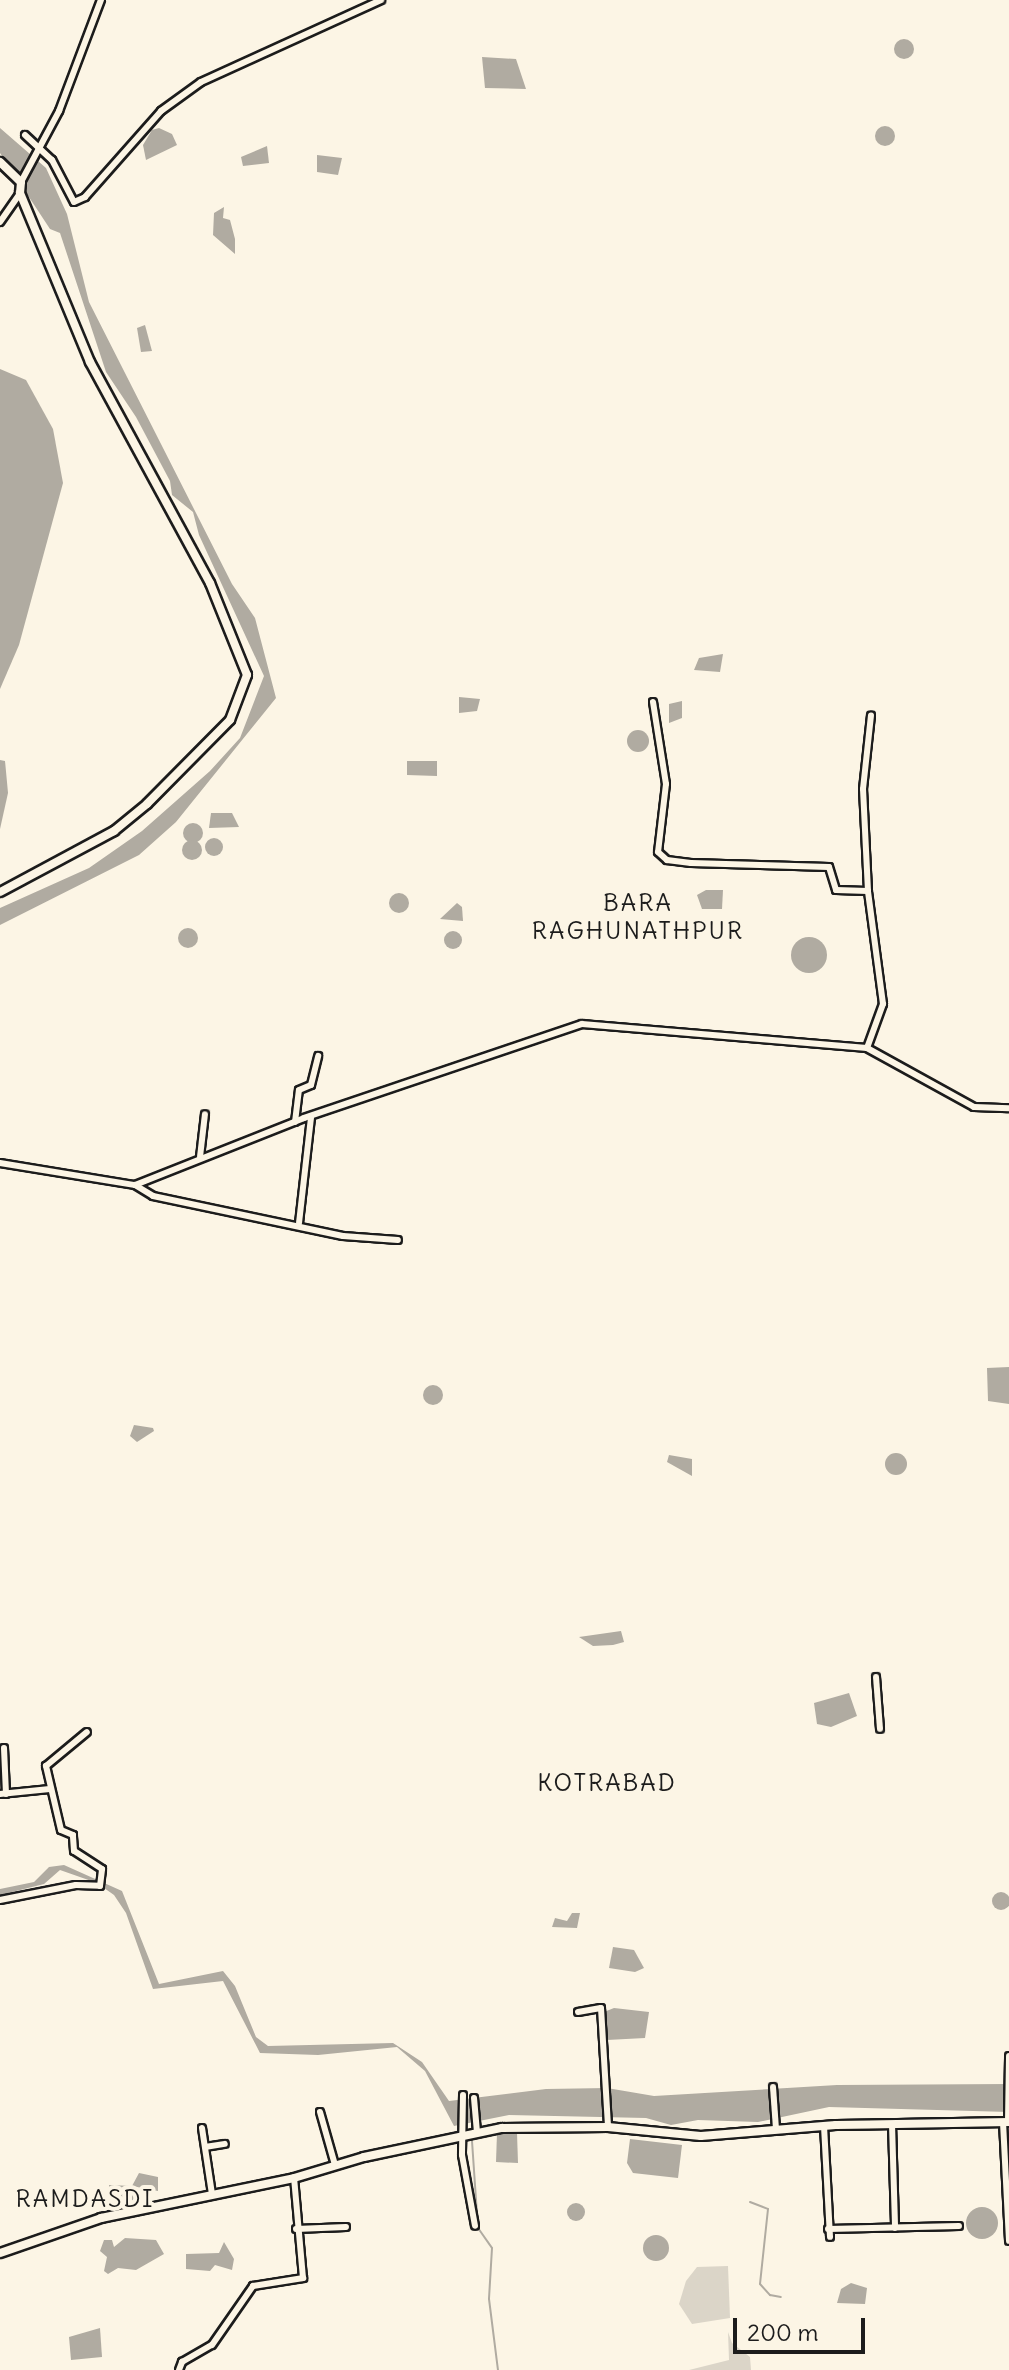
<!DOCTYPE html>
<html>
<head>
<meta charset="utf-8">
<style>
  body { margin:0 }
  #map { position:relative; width:1009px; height:2370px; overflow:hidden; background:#fcf5e5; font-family:Delius,sans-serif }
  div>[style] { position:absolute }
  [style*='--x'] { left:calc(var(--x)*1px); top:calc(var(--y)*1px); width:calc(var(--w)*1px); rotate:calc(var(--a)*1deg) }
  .green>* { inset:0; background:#dbd5c8 }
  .water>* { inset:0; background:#b0aba1 }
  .round { border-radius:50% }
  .stream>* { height:2px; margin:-1px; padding:0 1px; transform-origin:1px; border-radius:1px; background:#b0aba1 }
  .roads { filter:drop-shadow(2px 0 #1c1c1c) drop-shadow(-2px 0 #1c1c1c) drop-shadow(0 2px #1c1c1c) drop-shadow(0 -2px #1c1c1c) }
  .minor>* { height:6px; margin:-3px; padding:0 3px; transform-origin:3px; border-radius:3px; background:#fcf5e5 }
  .major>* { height:8px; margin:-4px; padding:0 4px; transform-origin:4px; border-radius:4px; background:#fcf5e5 }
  span { translate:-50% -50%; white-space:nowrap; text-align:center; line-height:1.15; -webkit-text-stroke:8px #fcf5e5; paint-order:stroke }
  .quarter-label { font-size:24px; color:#1c1c1c; letter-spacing:2px }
  .scale { position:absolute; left:733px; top:2318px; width:132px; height:36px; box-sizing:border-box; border:4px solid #1c1c1c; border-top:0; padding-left:10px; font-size:24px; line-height:28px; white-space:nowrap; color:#1c1c1c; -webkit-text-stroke:6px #fcf5e5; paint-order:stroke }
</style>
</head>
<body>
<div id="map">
  <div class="green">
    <div style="clip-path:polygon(728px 2266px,730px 2318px,692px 2324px,679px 2304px,686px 2281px,697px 2267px)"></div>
    <div style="clip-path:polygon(728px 2332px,732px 2343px,750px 2357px,751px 2370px,689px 2370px,729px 2360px)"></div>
  </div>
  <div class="water">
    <div class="round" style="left:894px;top:39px;width:20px;height:20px"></div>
    <div style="clip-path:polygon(482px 57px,516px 59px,526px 89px,485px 88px)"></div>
    <div class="round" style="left:875px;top:126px;width:20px;height:20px"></div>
    <div style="clip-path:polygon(0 128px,46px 168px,67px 214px,89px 302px,232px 584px,255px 618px,276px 698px,176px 822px,139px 855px,0 925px,0 908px,89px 868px,142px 831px,210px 771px,240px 738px,264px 676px,199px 535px,193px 512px,172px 495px,170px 481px,136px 417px,106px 372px,60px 233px,50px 229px,0 153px)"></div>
    <div style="clip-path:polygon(159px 128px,172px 134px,177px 145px,146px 160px,143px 145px,152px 130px)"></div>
    <div style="clip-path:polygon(267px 146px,269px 163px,243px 166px,241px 157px)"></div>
    <div style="clip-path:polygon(317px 155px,342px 158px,338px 175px,317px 172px)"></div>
    <div style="clip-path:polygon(224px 207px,223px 218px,230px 220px,235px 239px,235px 254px,213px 235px,214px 213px)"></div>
    <div style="clip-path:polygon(145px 325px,152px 351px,141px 352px,137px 328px)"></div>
    <div style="clip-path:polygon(0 369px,26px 380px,53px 429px,63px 483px,19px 645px,0 689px)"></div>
    <div style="clip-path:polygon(723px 654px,720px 672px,694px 670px,699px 658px)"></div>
    <div style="clip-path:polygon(459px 697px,480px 699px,477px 711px,459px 713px)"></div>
    <div style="clip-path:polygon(682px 701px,682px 718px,669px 723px,669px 704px)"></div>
    <div class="round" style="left:627px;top:730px;width:22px;height:22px"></div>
    <div style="clip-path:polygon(0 760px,5px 761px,8px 793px,0 829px)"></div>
    <div style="clip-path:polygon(407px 761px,437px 761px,437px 776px,407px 775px)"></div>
    <div style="clip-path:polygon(211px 813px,232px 813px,239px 827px,209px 828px)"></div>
    <div class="round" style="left:183px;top:823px;width:20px;height:20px"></div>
    <div class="round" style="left:205px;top:838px;width:18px;height:18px"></div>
    <div class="round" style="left:182px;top:840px;width:20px;height:20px"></div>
    <div style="clip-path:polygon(706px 890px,723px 890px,722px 909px,702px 909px,697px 895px)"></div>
    <div class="round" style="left:389px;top:893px;width:20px;height:20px"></div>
    <div style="clip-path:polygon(457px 903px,462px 907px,463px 921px,440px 919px)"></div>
    <div class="round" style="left:178px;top:928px;width:20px;height:20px"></div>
    <div class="round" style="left:444px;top:931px;width:18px;height:18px"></div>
    <div class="round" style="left:791px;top:937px;width:36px;height:36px"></div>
    <div style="clip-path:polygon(1009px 1367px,1009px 1404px,988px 1401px,987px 1368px)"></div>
    <div class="round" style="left:423px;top:1385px;width:20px;height:20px"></div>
    <div style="clip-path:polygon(134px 1425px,153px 1428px,154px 1431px,137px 1442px,130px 1436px)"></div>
    <div class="round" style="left:885px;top:1453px;width:22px;height:22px"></div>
    <div style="clip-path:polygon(669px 1455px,692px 1459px,692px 1476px,667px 1462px)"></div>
    <div style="clip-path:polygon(621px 1631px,624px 1642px,613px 1645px,593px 1646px,579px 1637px)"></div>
    <div style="clip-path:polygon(849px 1693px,857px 1716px,831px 1727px,817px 1724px,814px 1703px)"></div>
    <div style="clip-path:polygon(64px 1865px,122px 1891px,159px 1984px,223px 1971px,235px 1986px,256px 2037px,268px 2046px,393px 2043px,422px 2062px,449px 2101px,546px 2089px,607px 2088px,654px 2096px,837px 2085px,1009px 2084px,1009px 2112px,829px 2107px,758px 2122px,698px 2120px,671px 2125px,646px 2118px,509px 2115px,454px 2126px,425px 2071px,397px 2047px,318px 2055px,260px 2053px,223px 1981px,153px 1989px,126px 1913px,114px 1895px,97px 1883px,60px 1870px,44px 1884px,0 1895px,0 1889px,34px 1882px,49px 1867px)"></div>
    <div class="round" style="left:992px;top:1892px;width:18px;height:18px"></div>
    <div style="clip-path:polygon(572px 1913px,580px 1913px,577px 1928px,552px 1927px,555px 1918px,567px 1921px)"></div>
    <div style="clip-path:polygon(613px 1947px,634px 1950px,644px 1968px,635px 1972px,609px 1968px)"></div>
    <div style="clip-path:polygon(614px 2008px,649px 2012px,645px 2038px,607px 2040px,604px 2012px)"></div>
    <div style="clip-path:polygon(497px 2133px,517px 2133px,518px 2163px,496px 2162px)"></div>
    <div style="clip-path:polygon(630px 2139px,682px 2145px,678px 2178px,633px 2173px,627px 2163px)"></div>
    <div style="clip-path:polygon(139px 2173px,158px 2177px,158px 2191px,137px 2187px,135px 2200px,110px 2204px,109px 2185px,132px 2186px)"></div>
    <div class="round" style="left:567px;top:2203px;width:18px;height:18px"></div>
    <div class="round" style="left:966px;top:2207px;width:32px;height:32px"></div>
    <div class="round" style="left:643px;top:2235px;width:26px;height:26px"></div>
    <div style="clip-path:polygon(125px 2238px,156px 2240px,164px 2254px,136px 2270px,118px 2268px,108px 2274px,104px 2271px,107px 2257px,100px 2251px,104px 2240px,112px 2240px,114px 2247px)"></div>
    <div style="clip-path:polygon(224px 2242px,234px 2259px,232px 2270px,215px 2265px,210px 2271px,186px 2269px,186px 2254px,219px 2253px)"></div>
    <div style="clip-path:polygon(851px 2283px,867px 2288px,865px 2304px,837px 2303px,841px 2289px)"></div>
    <div style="clip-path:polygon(100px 2328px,102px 2357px,71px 2360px,69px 2337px)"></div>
  </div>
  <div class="stream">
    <div style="--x:472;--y:2141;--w:87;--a:86.1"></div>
    <div style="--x:478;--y:2228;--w:24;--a:55"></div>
    <div style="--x:492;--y:2248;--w:51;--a:93.4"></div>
    <div style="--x:489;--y:2299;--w:72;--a:82.8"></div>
    <div style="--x:750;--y:2202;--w:19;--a:21"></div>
    <div style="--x:768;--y:2209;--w:75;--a:96.1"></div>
    <div style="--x:760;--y:2284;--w:15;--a:48"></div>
    <div style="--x:770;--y:2295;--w:11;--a:10"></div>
  </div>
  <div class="roads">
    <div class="minor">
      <div style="--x:25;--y:135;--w:37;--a:43"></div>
      <div style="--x:52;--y:160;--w:47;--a:62.4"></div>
      <div style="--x:74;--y:202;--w:12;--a:-24"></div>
      <div style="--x:85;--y:197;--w:115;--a:-48.5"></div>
      <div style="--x:161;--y:111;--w:49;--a:-35.9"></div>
      <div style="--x:201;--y:82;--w:198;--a:-24.5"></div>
      <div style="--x:21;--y:182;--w:81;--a:-61.8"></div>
      <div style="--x:59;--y:111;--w:119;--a:-69.3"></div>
      <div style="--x:0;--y:222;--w:35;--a:-55"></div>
      <div style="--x:653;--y:702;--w:83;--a:81"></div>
      <div style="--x:666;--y:784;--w:68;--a:96.7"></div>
      <div style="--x:658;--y:852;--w:12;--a:42"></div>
      <div style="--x:667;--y:860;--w:24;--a:7"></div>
      <div style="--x:691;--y:863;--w:138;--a:1.7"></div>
      <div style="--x:829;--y:867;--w:24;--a:73"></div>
      <div style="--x:836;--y:890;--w:32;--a:2"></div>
      <div style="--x:868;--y:891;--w:102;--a:-92.8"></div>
      <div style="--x:863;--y:789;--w:74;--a:-83.8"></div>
      <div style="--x:867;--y:1048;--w:47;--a:-70"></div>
      <div style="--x:883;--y:1004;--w:114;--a:-97.6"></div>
      <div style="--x:295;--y:1122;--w:32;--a:-83"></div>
      <div style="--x:299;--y:1090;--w:13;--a:-23"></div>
      <div style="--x:311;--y:1085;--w:30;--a:-76"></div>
      <div style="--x:200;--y:1157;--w:43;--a:-83.4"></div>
      <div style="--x:0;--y:1163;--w:137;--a:9.3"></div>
      <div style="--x:135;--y:1185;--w:21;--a:31"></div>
      <div style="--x:153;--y:1196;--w:194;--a:11.9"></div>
      <div style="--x:343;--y:1236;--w:55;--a:4.2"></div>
      <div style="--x:135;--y:1185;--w:182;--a:-21.6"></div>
      <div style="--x:304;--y:1118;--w:293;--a:-18.7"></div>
      <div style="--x:582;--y:1024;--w:286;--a:4.8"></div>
      <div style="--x:867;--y:1048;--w:122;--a:28.9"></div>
      <div style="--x:974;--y:1107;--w:35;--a:2"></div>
      <div style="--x:299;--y:1223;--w:107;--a:-83.5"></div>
      <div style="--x:876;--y:1677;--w:52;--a:85.6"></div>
      <div style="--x:4;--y:1748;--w:46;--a:87.5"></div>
      <div style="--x:0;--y:1794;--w:50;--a:-5.7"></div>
      <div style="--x:0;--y:1900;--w:77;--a:-11.2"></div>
      <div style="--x:76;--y:1885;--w:24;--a:2"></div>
      <div style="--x:100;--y:1886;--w:17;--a:-83"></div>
      <div style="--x:102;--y:1869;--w:33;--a:-147"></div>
      <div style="--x:74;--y:1851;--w:16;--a:-94"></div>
      <div style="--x:73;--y:1835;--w:13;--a:-157"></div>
      <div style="--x:61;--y:1830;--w:66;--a:-103.2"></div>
      <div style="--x:46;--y:1766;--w:53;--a:-39.7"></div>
      <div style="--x:578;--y:2012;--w:23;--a:-10"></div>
      <div style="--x:601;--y:2008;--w:119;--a:86.6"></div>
      <div style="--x:773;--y:2087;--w:42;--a:85.9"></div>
      <div style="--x:463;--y:2095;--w:60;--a:91"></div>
      <div style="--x:462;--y:2155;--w:72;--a:79.6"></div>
      <div style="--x:474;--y:2098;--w:35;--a:85"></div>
      <div style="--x:320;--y:2112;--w:55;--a:74.2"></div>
      <div style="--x:1003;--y:2122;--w:119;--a:87.1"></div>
      <div style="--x:1008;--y:2122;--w:66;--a:-89.1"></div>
      <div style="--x:892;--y:2124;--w:104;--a:88.3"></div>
      <div style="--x:824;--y:2126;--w:111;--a:86.9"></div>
      <div style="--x:202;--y:2128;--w:67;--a:81.4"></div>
      <div style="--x:205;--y:2147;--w:20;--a:-9"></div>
      <div style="--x:296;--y:2229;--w:50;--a:-2.3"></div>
      <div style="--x:828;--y:2229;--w:131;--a:-1.3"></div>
      <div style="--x:179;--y:2370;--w:9;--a:-69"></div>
      <div style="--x:182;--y:2362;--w:34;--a:-30"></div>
      <div style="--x:212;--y:2345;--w:72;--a:-55.2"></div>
      <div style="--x:253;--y:2286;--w:51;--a:-9.1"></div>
      <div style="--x:303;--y:2278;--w:100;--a:-95.1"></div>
    </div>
    <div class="major">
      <div style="--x:0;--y:162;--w:29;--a:44"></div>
      <div style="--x:21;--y:182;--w:11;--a:95"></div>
      <div style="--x:20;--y:193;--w:183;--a:67.5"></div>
      <div style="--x:90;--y:362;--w:251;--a:61.5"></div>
      <div style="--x:210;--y:583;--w:99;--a:68.1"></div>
      <div style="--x:247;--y:675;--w:48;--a:110.7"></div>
      <div style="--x:230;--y:720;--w:118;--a:134.7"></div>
      <div style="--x:147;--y:804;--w:43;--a:140.7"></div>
      <div style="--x:114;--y:831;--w:129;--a:151.8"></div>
      <div style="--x:0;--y:2253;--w:107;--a:-19.1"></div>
      <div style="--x:101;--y:2218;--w:197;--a:-11.7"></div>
      <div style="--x:294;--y:2178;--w:73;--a:-16.7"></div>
      <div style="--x:364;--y:2157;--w:141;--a:-11.9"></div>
      <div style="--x:502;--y:2128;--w:106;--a:-0.5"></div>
      <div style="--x:608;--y:2127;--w:93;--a:5.5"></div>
      <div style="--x:701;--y:2136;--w:135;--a:-4.7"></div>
      <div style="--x:836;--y:2125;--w:173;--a:-1"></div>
    </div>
  </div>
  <div class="quarter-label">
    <span style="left:638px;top:917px">BARA<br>RAGHUNATHPUR</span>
    <span style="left:607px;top:1783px">KOTRABAD</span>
    <span style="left:85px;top:2199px">RAMDASDI</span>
  </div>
  <div class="scale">200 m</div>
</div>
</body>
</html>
